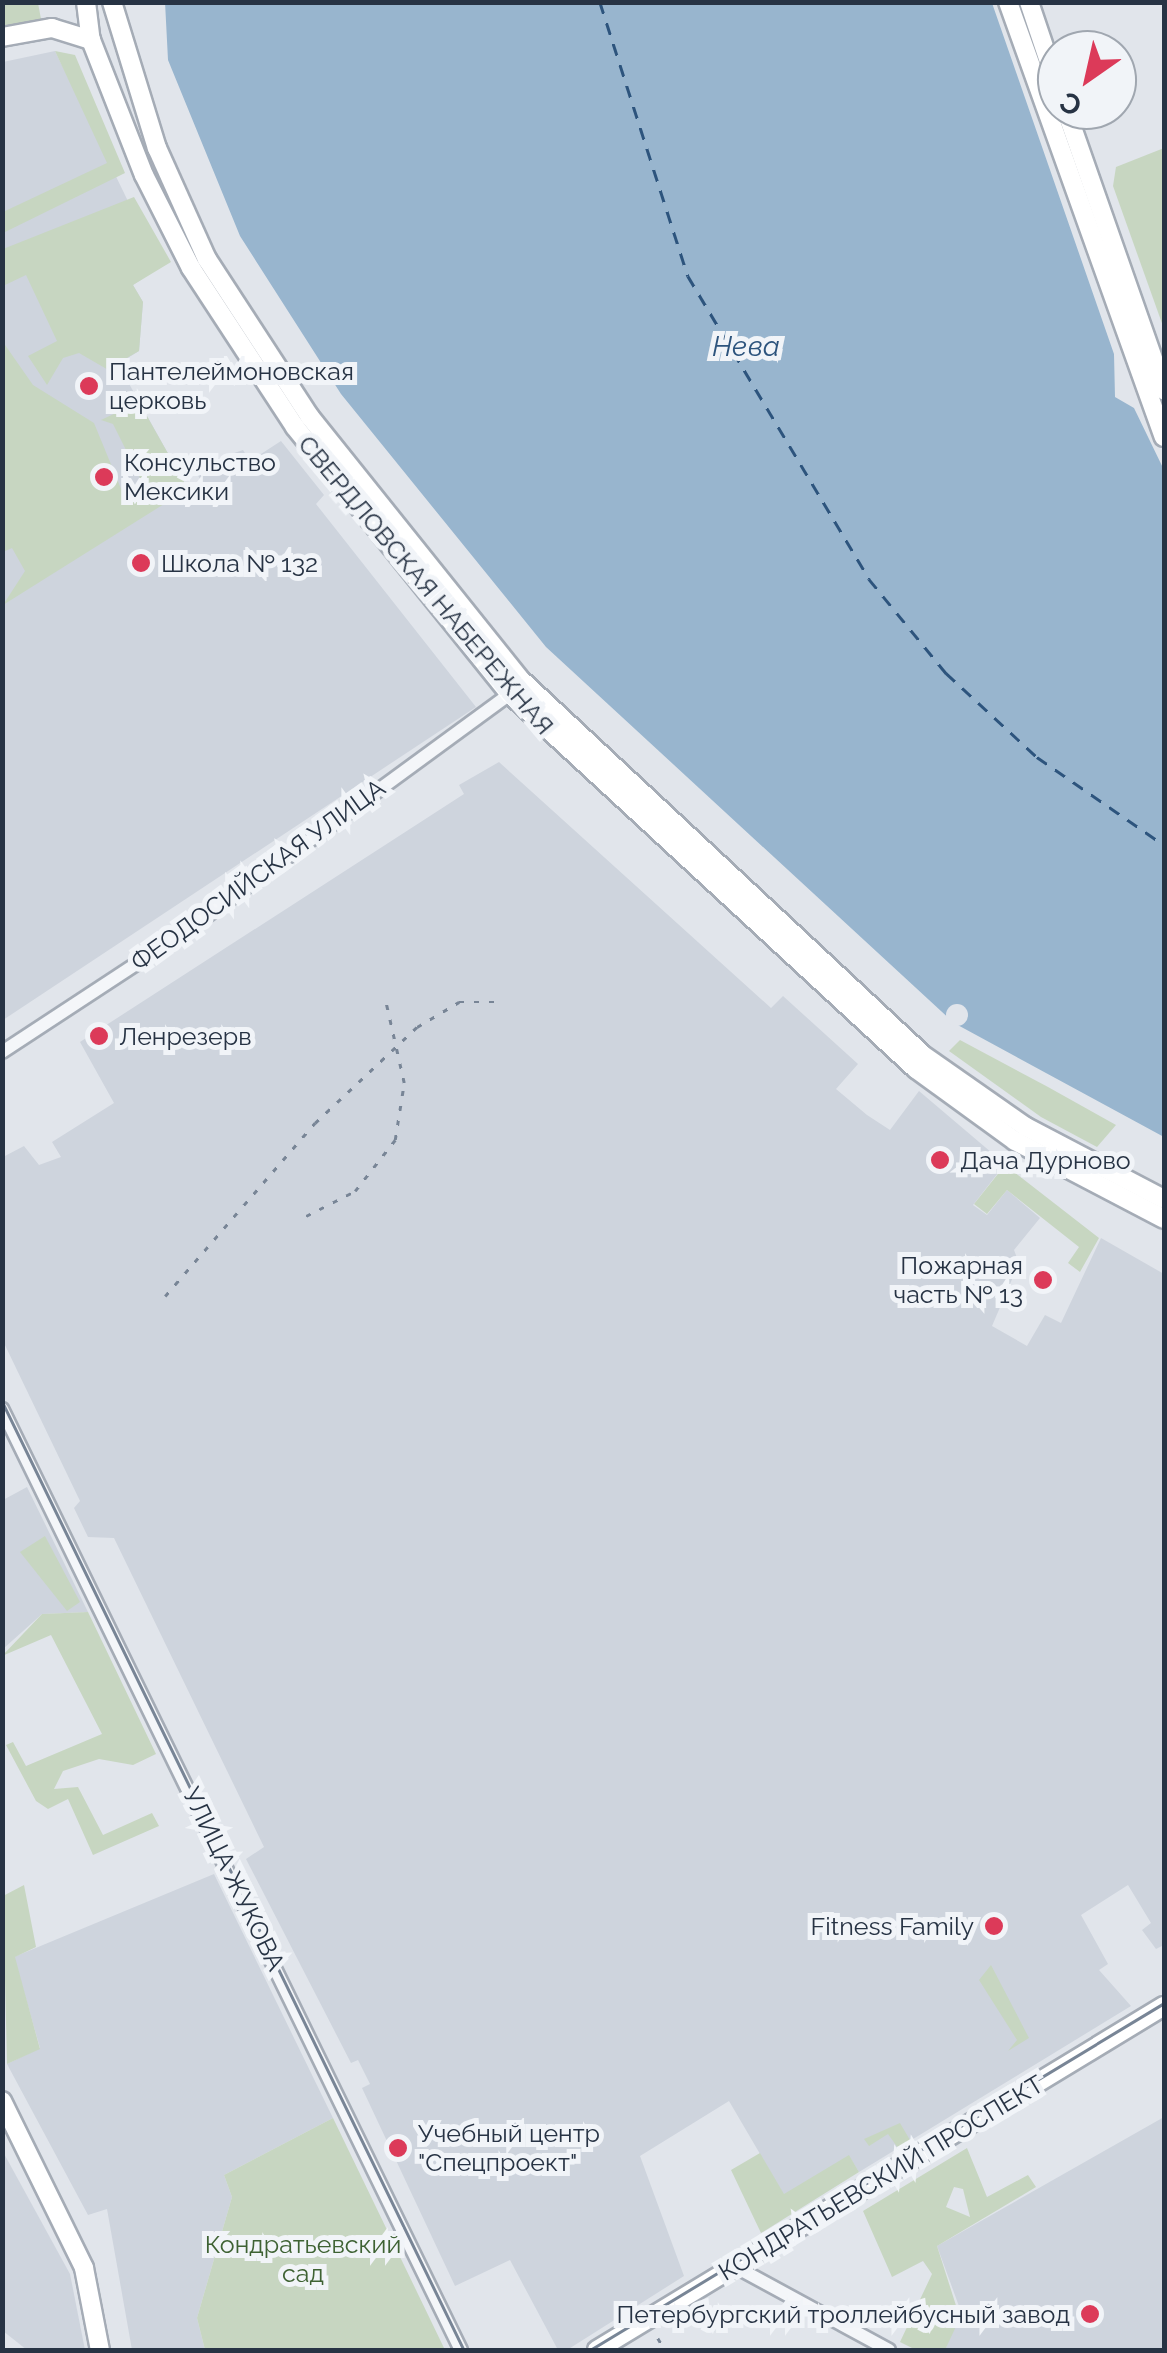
<!DOCTYPE html>
<html>
<head>
<meta charset="utf-8">
<style>
  body { margin:0 }
  #map { position:relative; width:1167px; height:2353px; overflow:hidden; background:#e1e5eb; font-family:Raleway,sans-serif }
  div>[style] { position:absolute }
  [style*='--x'] { left:calc(var(--x)*1px); top:calc(var(--y)*1px); width:calc(var(--w)*1px); rotate:calc(var(--a)*1deg) }
  .built>* { inset:0; background:#ced4dd }
  .green>* { inset:0; background:#c7d6c1 }
  .water>* { inset:0; background:#98b5ce }
  .pier>* { inset:0; background:#e1e5eb }
  .round { border-radius:50% }
  .ferry>* { height:2.5px; margin-top:-1.25px; transform-origin:0; background:repeating-linear-gradient(90deg,#2d547d 0 12px,transparent 0 22px) }
  .roads { filter:drop-shadow(2px 0 #a5acb6) drop-shadow(-2px 0 #a5acb6) drop-shadow(0 2px #a5acb6) drop-shadow(0 -2px #a5acb6) }
  .minor>* { height:12px; margin:-6px; padding:0 6px; transform-origin:6px; border-radius:6px; background:#f4f6f9 }
  .major>* { height:18px; margin:-9px; padding:0 9px; transform-origin:9px; border-radius:9px; background:#fff }
  .tram>* { height:2.5px; margin:-1.25px; padding:0 1.25px; transform-origin:1.25px; border-radius:1.25px; background:#788596 }
  .rail>* { height:2.5px; margin-top:-1.25px; transform-origin:0; background:repeating-linear-gradient(90deg,#788596 0 5px,transparent 0 15px) }
  .dots>* { width:28px; height:28px; translate:-50% -50%; box-sizing:border-box; border:5px solid #f1f4f8; border-radius:50% }
  span { translate:-50% -50%; white-space:nowrap; text-align:center; line-height:1.15; -webkit-text-stroke:10px #f1f4f8; paint-order:stroke }
  .poi-label { font-size:25px; color:#273344 }
  .left { translate:0 -50%; text-align:left }
  .right { translate:-100% -50%; text-align:right }
  .street-label { font-size:25px; color:#273344 }
  .park-label { font-size:25px; color:#3e6233 }
  .water-label { font-size:28px; color:#2d547d; font-style:italic }
  .frame { position:absolute; inset:0; border:5px solid #273344; pointer-events:none }
  .north { position:absolute; left:1037px; top:30px; width:100px; height:100px; box-sizing:border-box; background:#f1f4f8; border:2px solid #a0a7b0; border-radius:50%; rotate:214deg; font-size:28px; font-weight:700; line-height:40px; text-align:center; color:#273344 }
  .north::after { content:''; display:block; margin:auto; width:35px; height:45px; background:#dc3a59; clip-path:polygon(50% 0,100% 100%,50% 72%,0 100%) }
</style>
</head>
<body>
<div id="map">
  <div class="built">
    <div style="clip-path:polygon(55px 51px,160px 267px,133px 285px,143px 302px,139px 351px,118px 364px,188px 489px,201px 481px,195px 470px,214px 472px,208px 462px,243px 450px,250px 461px,281px 441px,324px 495px,316px 504px,476px 707px,3px 1020px,3px 62px)"></div>
    <div style="clip-path:polygon(499px 762px,771px 1008px,783px 996px,858px 1064px,836px 1089px,867px 1115px,890px 1130px,919px 1091px,1005px 1164px,973px 1205px,987px 1215px,1007px 1190px,1040px 1218px,1014px 1250px,1019px 1263px,992px 1326px,1027px 1346px,1045px 1315px,1061px 1323px,1101px 1238px,1164px 1274px,1164px 1945px,1156px 1949px,1142px 1930px,1151px 1923px,1128px 1885px,1081px 1915px,1108px 1964px,1099px 1970px,1131px 2006px,859px 2172px,849px 2156px,784px 2195px,729px 2101px,640px 2156px,684px 2276px,567px 2350px,558px 2350px,510px 2260px,455px 2286px,362px 2088px,370px 2084px,358px 2060px,351px 2063px,246px 1859px,264px 1847px,114px 1538px,88px 1537px,74px 1508px,80px 1501px,3px 1341px,3px 1157px,24px 1146px,39px 1165px,61px 1157px,52px 1142px,114px 1103px,80px 1042px,464px 794px,459px 785px)"></div>
    <div style="clip-path:polygon(27px 1487px,88px 1612px,42px 1614px,3px 1649px,3px 1500px)"></div>
    <div style="clip-path:polygon(214px 1874px,333px 2118px,224px 2175px,232px 2197px,197px 2318px,205px 2350px,132px 2350px,107px 2209px,88px 2215px,7px 2064px,40px 2048px,14px 1957px)"></div>
    <div style="clip-path:polygon(1164px 2117px,1164px 2350px,945px 2350px,960px 2309px,937px 2246px)"></div>
    <div style="clip-path:polygon(2px 2150px,70px 2274px,85px 2350px,27px 2350px,3px 2331px)"></div>
  </div>
  <div class="green">
    <div style="clip-path:polygon(3px 2px,38px 3px,41px 19px,3px 26px)"></div>
    <div style="clip-path:polygon(55px 51px,75px 55px,125px 173px,3px 233px,3px 212px,107px 163px)"></div>
    <div style="clip-path:polygon(1164px 148px,1164px 329px,1113px 186px,1116px 167px)"></div>
    <div style="clip-path:polygon(134px 197px,171px 262px,133px 285px,143px 302px,139px 351px,118px 363px,117px 375px,79px 353px,63px 358px,47px 385px,28px 356px,57px 341px,26px 275px,3px 286px,3px 249px)"></div>
    <div style="clip-path:polygon(3px 342px,33px 385px,94px 423px,124px 496px,144px 486px,113px 424px,101px 420px,139px 402px,188px 489px,3px 605px,25px 571px,12px 548px,3px 552px)"></div>
    <div style="clip-path:polygon(960px 1040px,1048px 1087px,1116px 1125px,1097px 1147px,1041px 1117px,949px 1051px)"></div>
    <div style="clip-path:polygon(1005px 1165px,1099px 1238px,1080px 1272px,1068px 1263px,1079px 1247px,1007px 1190px,987px 1214px,974px 1204px)"></div>
    <div style="clip-path:polygon(45px 1536px,80px 1602px,67px 1611px,20px 1552px)"></div>
    <div style="clip-path:polygon(88px 1612px,156px 1754px,133px 1765px,99px 1759px,63px 1771px,54px 1789px,78px 1787px,103px 1835px,152px 1813px,159px 1826px,93px 1855px,68px 1799px,48px 1809px,36px 1801px,6px 1745px,13px 1742px,26px 1766px,102px 1734px,51px 1635px,2px 1656px,42px 1614px)"></div>
    <div style="clip-path:polygon(24px 1885px,36px 1947px,15px 1957px,40px 2049px,7px 2064px,3px 1896px)"></div>
    <div style="clip-path:polygon(991px 1965px,1029px 2038px,1008px 2051px,1017px 2040px,979px 1980px)"></div>
    <div style="clip-path:polygon(333px 2118px,445px 2350px,205px 2350px,197px 2318px,232px 2197px,224px 2175px)"></div>
    <div style="clip-path:polygon(900px 2123px,910px 2140px,898px 2148px,888px 2134px,869px 2146px,864px 2139px)"></div>
    <div style="clip-path:polygon(evenodd,967px 2148px,987px 2197px,1028px 2175px,1036px 2187px,937px 2246px,960px 2318px,945px 2350px,916px 2350px,900px 2342px,932px 2274px,923px 2261px,892px 2277px,863px 2211px,967px 2148px,954px 2187px,963px 2189px,970px 2217px,946px 2207px,954px 2187px)"></div>
    <div style="clip-path:polygon(760px 2153px,784px 2194px,849px 2155px,859px 2172px,761px 2233px,731px 2170px)"></div>
  </div>
  <div class="water">
    <div style="clip-path:polygon(165px 2px,992px 3px,1114px 354px,1115px 397px,1134px 408px,1164px 470px,1164px 1137px,954px 1023px,546px 647px,341px 394px,240px 236px,168px 60px)"></div>
  </div>
  <div class="pier">
    <div class="round" style="left:946px;top:1004px;width:22px;height:22px"></div>
  </div>
  <div class="ferry">
    <div style="--x:600;--y:2;--w:288;--a:72.2"></div>
    <div style="--x:688;--y:276;--w:353;--a:59.1"></div>
    <div style="--x:869;--y:579;--w:122;--a:50.7"></div>
    <div style="--x:946;--y:673;--w:124;--a:42.7"></div>
    <div style="--x:1037;--y:757;--w:155;--a:34.7"></div>
  </div>
  <div class="roads">
    <div class="minor">
      <div style="--x:2;--y:1052;--w:220;--a:-33.3"></div>
      <div style="--x:186;--y:931;--w:401;--a:-36.2"></div>
      <div style="--x:2;--y:1409;--w:1047;--a:64"></div>
      <div style="--x:736;--y:2267;--w:174;--a:28.5"></div>
    </div>
    <div class="major">
      <div style="--x:86;--y:2;--w:38;--a:83"></div>
      <div style="--x:91;--y:40;--w:145;--a:68.6"></div>
      <div style="--x:144;--y:175;--w:104;--a:63.2"></div>
      <div style="--x:191;--y:268;--w:190;--a:56.8"></div>
      <div style="--x:295;--y:427;--w:343;--a:51.2"></div>
      <div style="--x:510;--y:694;--w:553;--a:42.73"></div>
      <div style="--x:916;--y:1069;--w:122;--a:36"></div>
      <div style="--x:1015;--y:1141;--w:168;--a:27.6"></div>
      <div style="--x:112;--y:2;--w:153;--a:72.9"></div>
      <div style="--x:157;--y:148;--w:122;--a:65.8"></div>
      <div style="--x:207;--y:259;--w:189;--a:56.9"></div>
      <div style="--x:310;--y:417;--w:336;--a:51.3"></div>
      <div style="--x:520;--y:679;--w:551;--a:43.01"></div>
      <div style="--x:923;--y:1055;--w:126;--a:35"></div>
      <div style="--x:1026;--y:1127;--w:156;--a:27.6"></div>
      <div style="--x:1008;--y:2;--w:462;--a:70.3"></div>
      <div style="--x:1029;--y:2;--w:88;--a:71.4"></div>
      <div style="--x:2;--y:37;--w:51;--a:-10.2"></div>
      <div style="--x:52;--y:28;--w:41;--a:17.1"></div>
      <div style="--x:1066;--y:110;--w:297;--a:70.7"></div>
      <div style="--x:2;--y:2101;--w:186;--a:63.8"></div>
      <div style="--x:84;--y:2268;--w:84;--a:79"></div>
      <div style="--x:597;--y:2350;--w:663;--a:-31.25"></div>
    </div>
  </div>
  <div class="tram">
    <div style="--x:2;--y:1401;--w:1055;--a:64.04"></div>
    <div style="--x:590;--y:2350;--w:671;--a:-31.15"></div>
  </div>
  <div class="rail">
    <div style="--x:306;--y:1216;--w:55;--a:-27"></div>
    <div style="--x:355;--y:1191;--w:65;--a:-51.9"></div>
    <div style="--x:395;--y:1140;--w:58;--a:-81"></div>
    <div style="--x:404;--y:1083;--w:86;--a:-102.7"></div>
    <div style="--x:165;--y:1296;--w:229;--a:-49.1"></div>
    <div style="--x:315;--y:1123;--w:140;--a:-43.3"></div>
    <div style="--x:417;--y:1027;--w:49;--a:-30.8"></div>
    <div style="--x:459;--y:1002;--w:37;--a:0"></div>
    <div style="--x:658;--y:2338;--w:14;--a:60"></div>
  </div>
  <div class="dots">
    <div style="left:89px;top:386px;background:#dc3a59"></div>
    <div style="left:104px;top:477px;background:#dc3a59"></div>
    <div style="left:141px;top:563px;background:#dc3a59"></div>
    <div style="left:99px;top:1036px;background:#dc3a59"></div>
    <div style="left:940px;top:1160px;background:#dc3a59"></div>
    <div style="left:1043px;top:1280px;background:#dc3a59"></div>
    <div style="left:994px;top:1926px;background:#dc3a59"></div>
    <div style="left:398px;top:2148px;background:#dc3a59"></div>
    <div style="left:1090px;top:2314px;background:#dc3a59"></div>
  </div>
  <div class="poi-label">
    <span class="left" style="left:109px;top:386px">Пантелеймоновская<br>церковь</span>
    <span class="left" style="left:124px;top:477px">Консульство<br>Мексики</span>
    <span class="left" style="left:161px;top:563px">Школа № 132</span>
    <span class="left" style="left:119px;top:1036px">Ленрезерв</span>
    <span class="left" style="left:960px;top:1160px">Дача Дурново</span>
    <span class="right" style="left:1023px;top:1280px">Пожарная<br>часть № 13</span>
    <span class="right" style="left:974px;top:1926px">Fitness Family</span>
    <span class="left" style="left:418px;top:2148px">Учебный центр<br>"Спецпроект"</span>
    <span class="right" style="left:1070px;top:2314px">Петербургский троллейбусный завод</span>
  </div>
  <div class="street-label">
    <span style="left:426px;top:585px;rotate:50deg">СВЕРДЛОВСКАЯ НАБЕРЕЖНАЯ</span>
    <span style="left:258px;top:875px;rotate:-36deg">ФЕОДОСИЙСКАЯ УЛИЦА</span>
    <span style="left:234px;top:1879px;rotate:64deg">УЛИЦА ЖУКОВА</span>
    <span style="left:881px;top:2178px;rotate:-31deg">КОНДРАТЬЕВСКИЙ ПРОСПЕКТ</span>
  </div>
  <div class="park-label">
    <span style="left:303px;top:2259px">Кондратьевский<br>сад</span>
  </div>
  <div class="water-label">
    <span style="left:746px;top:347px">Нева</span>
  </div>
  <div class="frame"></div>
  <div class="north">С</div>
</div>
</body>
</html>
